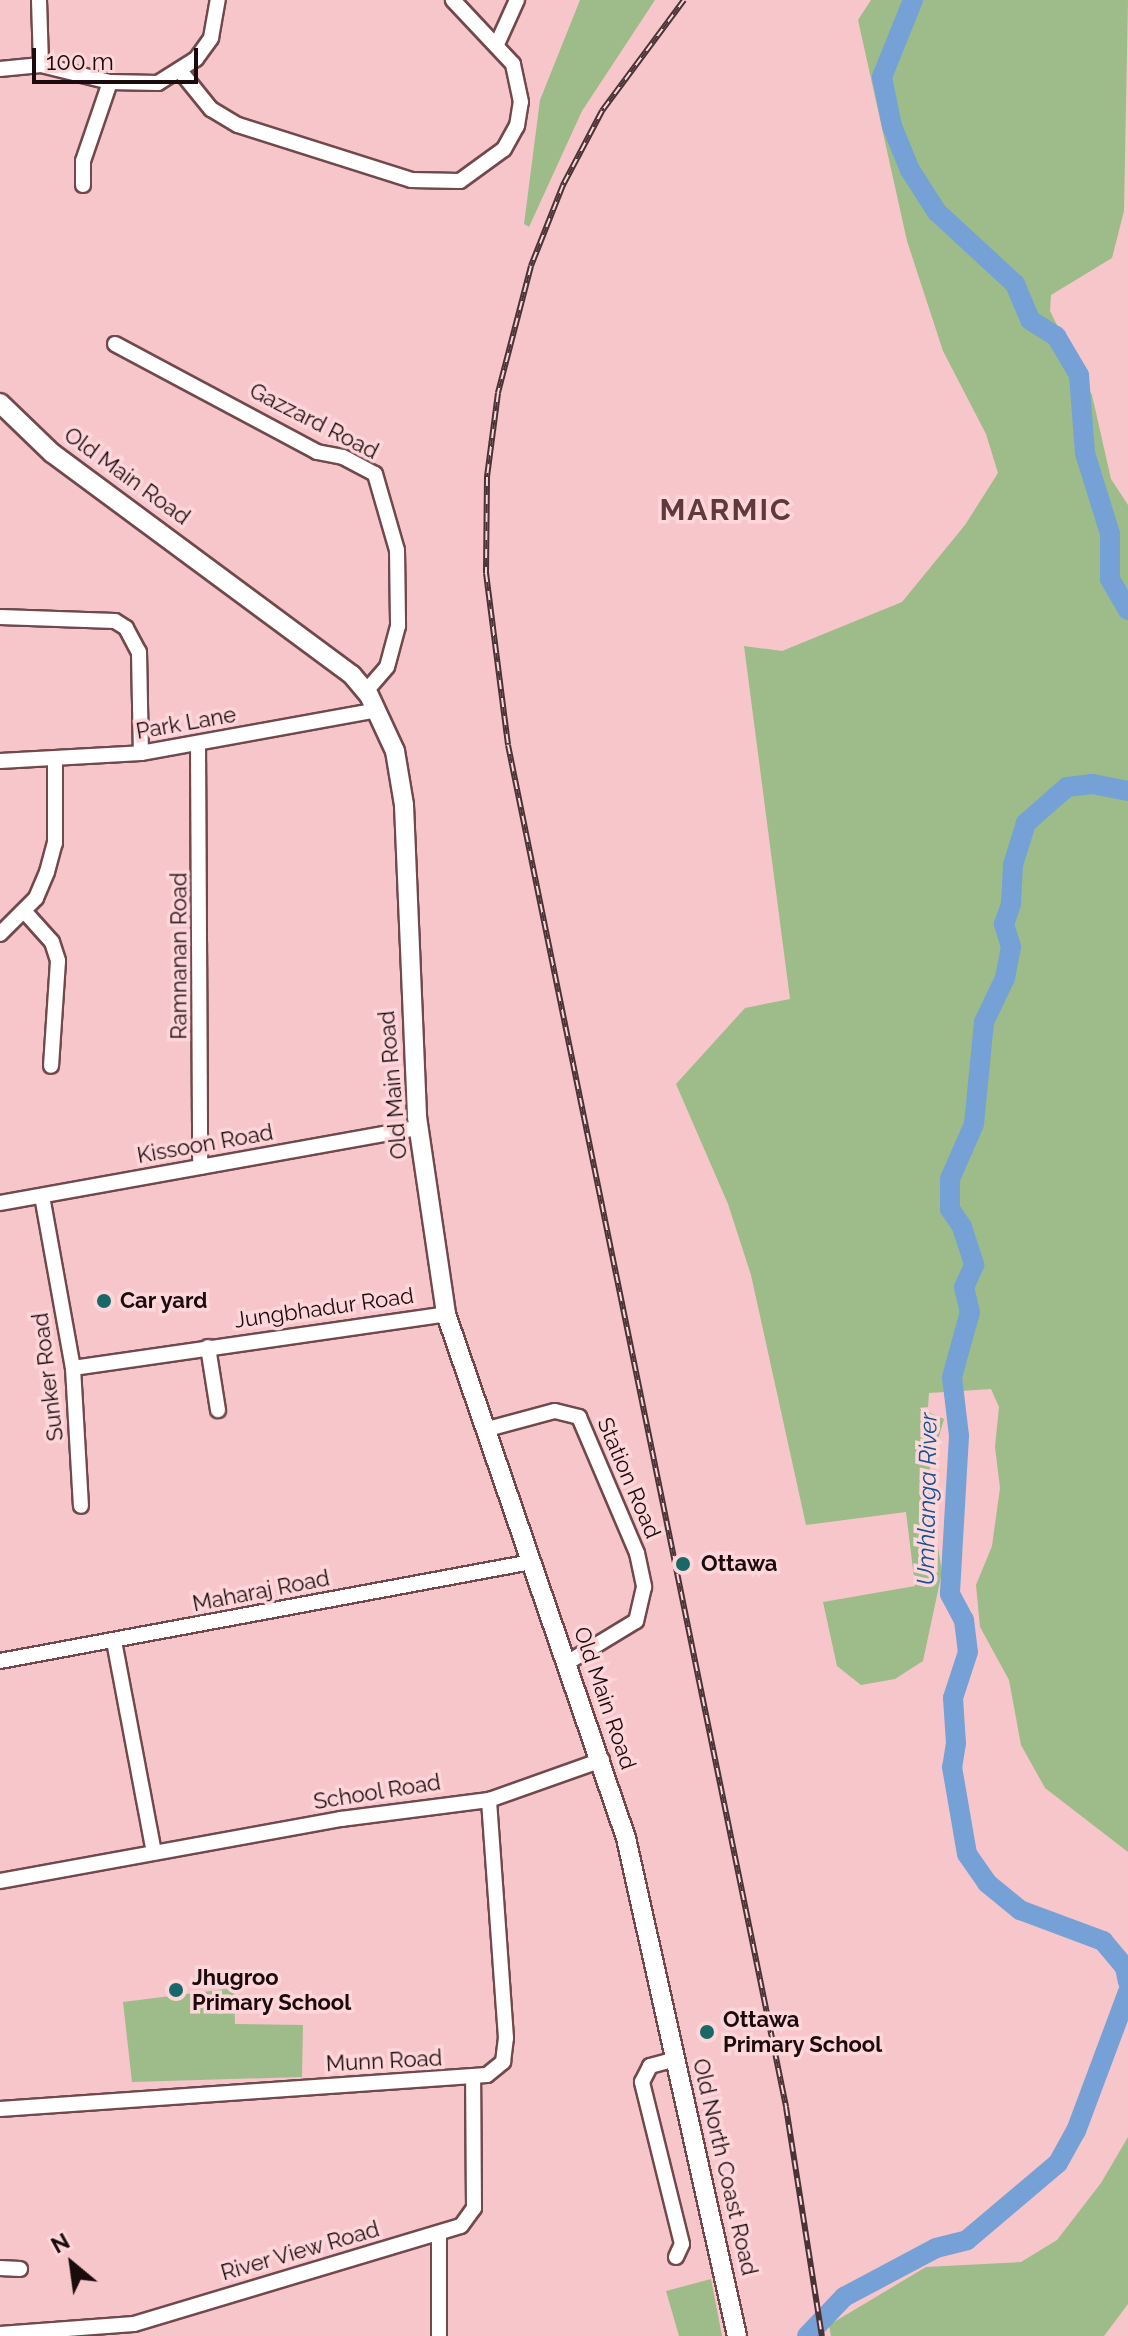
<!DOCTYPE html>
<html>
<head>
<meta charset="utf-8">
<style>
  body { margin:0 }
  #map { position:relative; width:1128px; height:2336px; overflow:hidden; background:#f6c6ca; font-family:Raleway,sans-serif }
  div>[style] { position:absolute }
  [style*='--x'] { left:calc(var(--x)*1px); top:calc(var(--y)*1px); width:calc(var(--w)*1px); rotate:calc(var(--a)*1deg) }
  .green>* { inset:0; background:#9dbc89 }
  .river>* { height:20px; margin:-10px; padding:0 10px; transform-origin:10px; border-radius:10px; background:#75a1d6 }
  .roads { filter:drop-shadow(2px 0 #71494d) drop-shadow(-2px 0 #71494d) drop-shadow(0 2px #71494d) drop-shadow(0 -2px #71494d) }
  .street>* { height:14px; margin:-7px; padding:0 7px; transform-origin:7px; border-radius:7px; background:#fff }
  .secondary>* { height:18px; margin:-9px; padding:0 9px; transform-origin:9px; border-radius:9px; background:#fff }
  .rail>* { height:6px; margin-top:-3px; transform-origin:0; background:repeating-linear-gradient(90deg,#fdd6d9 0 9px,#4a3336 0 18px); box-sizing:border-box; border-block:2px solid #4a3336 }
  .dots>* { width:22px; height:22px; translate:-50% -50%; box-sizing:border-box; border:4px solid #fdd6d9; border-radius:50% }
  span { translate:-50% -50%; white-space:nowrap; text-align:center; line-height:1.15; -webkit-text-stroke:7px #fdd6d9; paint-order:stroke }
  .street-label { font-size:22px; color:#1b0b0d }
  .poi-label { font-size:22px; color:#1b0b0d; font-weight:700 }
  .left { translate:0 -50%; text-align:left }
  .water-label { font-size:24px; color:#135192; font-style:italic }
  .district-label { font-size:30px; color:#60393d; font-weight:700; letter-spacing:2px }
  .north { position:absolute; left:32px; top:2224px; width:80px; height:80px; -webkit-text-stroke:6px #fdd6d9; paint-order:stroke; rotate:331deg; font-size:22px; font-weight:700; line-height:32px; text-align:center; color:#1b0b0d }
  .north::after { content:''; display:block; margin:auto; width:28px; height:36px; background:#1b0b0d; clip-path:polygon(50% 0,100% 100%,50% 72%,0 100%) }
  .scale { position:absolute; left:32px; top:48px; width:166px; height:36px; box-sizing:border-box; border:4px solid #1b0b0d; border-top:0; padding-left:10px; font-size:24px; line-height:28px; white-space:nowrap; color:#1b0b0d; -webkit-text-stroke:6px #fdd6d9; paint-order:stroke }
</style>
</head>
<body>
<div id="map">
  <div class="green">
    <div style="clip-path:polygon(580px 0,655px 0,582px 111px,529px 227px,524px 224px,540px 100px)"></div>
    <div style="clip-path:polygon(871px 0,1128px 0,1124px 211px,1112px 258px,1051px 295px,1050px 311px,1092px 395px,1111px 479px,1128px 505px,1128px 1852px,1045px 1788px,1021px 1745px,1009px 1680px,980px 1627px,976px 1585px,992px 1546px,1000px 1488px,995px 1447px,999px 1407px,991px 1389px,929px 1393px,928px 1407px,919px 1408px,944px 1419px,927px 1478px,942px 1572px,923px 1661px,895px 1679px,861px 1685px,837px 1666px,823px 1602px,915px 1586px,906px 1512px,806px 1525px,751px 1275px,728px 1204px,676px 1084px,745px 1008px,790px 999px,744px 646px,782px 651px,902px 602px,965px 525px,998px 473px,986px 434px,943px 351px,907px 241px,858px 20px)"></div>
    <div style="clip-path:polygon(234px 1988px,235px 2024px,303px 2025px,302px 2077px,132px 2082px,123px 2002px)"></div>
    <div style="clip-path:polygon(1128px 2137px,1128px 2304px,1104px 2336px,831px 2336px,829px 2325px,926px 2267px,1021px 2262px,1057px 2240px,1101px 2183px)"></div>
    <div style="clip-path:polygon(711px 2279px,722px 2336px,679px 2336px,666px 2291px)"></div>
  </div>
  <div class="river">
    <div style="--x:913;--y:0;--w:83;--a:111.9"></div>
    <div style="--x:882;--y:77;--w:50;--a:78.5"></div>
    <div style="--x:892;--y:126;--w:48;--a:67.8"></div>
    <div style="--x:910;--y:170;--w:50;--a:57.3"></div>
    <div style="--x:937;--y:212;--w:106;--a:42.7"></div>
    <div style="--x:1015;--y:284;--w:39;--a:67"></div>
    <div style="--x:1030;--y:320;--w:31;--a:32"></div>
    <div style="--x:1056;--y:336;--w:45;--a:59.5"></div>
    <div style="--x:1079;--y:375;--w:78;--a:85.6"></div>
    <div style="--x:1085;--y:453;--w:85;--a:72.8"></div>
    <div style="--x:1110;--y:534;--w:45;--a:90"></div>
    <div style="--x:1110;--y:579;--w:36;--a:60"></div>
    <div style="--x:1128;--y:791;--w:37;--a:-169"></div>
    <div style="--x:1092;--y:784;--w:25;--a:173"></div>
    <div style="--x:1067;--y:787;--w:55;--a:138.7"></div>
    <div style="--x:1026;--y:823;--w:44;--a:107.2"></div>
    <div style="--x:1013;--y:865;--w:39;--a:93"></div>
    <div style="--x:1011;--y:904;--w:21;--a:109"></div>
    <div style="--x:1004;--y:924;--w:24;--a:73"></div>
    <div style="--x:1011;--y:947;--w:32;--a:101"></div>
    <div style="--x:1005;--y:978;--w:49;--a:115.5"></div>
    <div style="--x:984;--y:1022;--w:102;--a:95.6"></div>
    <div style="--x:974;--y:1124;--w:60;--a:113.6"></div>
    <div style="--x:950;--y:1179;--w:30;--a:90"></div>
    <div style="--x:950;--y:1209;--w:22;--a:56"></div>
    <div style="--x:962;--y:1227;--w:40;--a:72"></div>
    <div style="--x:974;--y:1265;--w:24;--a:114"></div>
    <div style="--x:964;--y:1287;--w:26;--a:77"></div>
    <div style="--x:970;--y:1312;--w:67;--a:105.5"></div>
    <div style="--x:952;--y:1377;--w:59;--a:83.2"></div>
    <div style="--x:959;--y:1436;--w:158;--a:93.3"></div>
    <div style="--x:950;--y:1594;--w:30;--a:62"></div>
    <div style="--x:964;--y:1620;--w:32;--a:83"></div>
    <div style="--x:968;--y:1652;--w:48;--a:108.1"></div>
    <div style="--x:953;--y:1698;--w:45;--a:86.2"></div>
    <div style="--x:956;--y:1743;--w:24;--a:99"></div>
    <div style="--x:952;--y:1767;--w:88;--a:80.2"></div>
    <div style="--x:967;--y:1854;--w:35;--a:55"></div>
    <div style="--x:987;--y:1883;--w:43;--a:39.3"></div>
    <div style="--x:1020;--y:1910;--w:89;--a:20.5"></div>
    <div style="--x:1103;--y:1941;--w:34;--a:50"></div>
    <div style="--x:1125;--y:1967;--w:15;--a:79"></div>
    <div style="--x:807;--y:2336;--w:54;--a:-46.5"></div>
    <div style="--x:844;--y:2297;--w:104;--a:-28"></div>
    <div style="--x:936;--y:2248;--w:32;--a:-14"></div>
    <div style="--x:967;--y:2240;--w:119;--a:-40.2"></div>
    <div style="--x:1058;--y:2163;--w:37;--a:-61"></div>
    <div style="--x:1076;--y:2131;--w:148;--a:-69.5"></div>
  </div>
  <div class="roads">
    <div class="street">
      <div style="--x:39;--y:0;--w:65;--a:88.2"></div>
      <div style="--x:498;--y:42;--w:46;--a:-65.7"></div>
      <div style="--x:0;--y:69;--w:41;--a:-5.6"></div>
      <div style="--x:41;--y:65;--w:71;--a:13.8"></div>
      <div style="--x:110;--y:82;--w:48;--a:1.2"></div>
      <div style="--x:158;--y:83;--w:45;--a:-32.3"></div>
      <div style="--x:196;--y:59;--w:26;--a:-54"></div>
      <div style="--x:211;--y:38;--w:39;--a:-80"></div>
      <div style="--x:181;--y:72;--w:48;--a:51"></div>
      <div style="--x:211;--y:109;--w:31;--a:31"></div>
      <div style="--x:238;--y:125;--w:182;--a:17.6"></div>
      <div style="--x:411;--y:180;--w:49;--a:1.2"></div>
      <div style="--x:460;--y:181;--w:54;--a:-36"></div>
      <div style="--x:504;--y:149;--w:26;--a:-61"></div>
      <div style="--x:517;--y:126;--w:24;--a:-81"></div>
      <div style="--x:521;--y:102;--w:39;--a:-102"></div>
      <div style="--x:513;--y:64;--w:88;--a:-133.2"></div>
      <div style="--x:83;--y:185;--w:24;--a:-90"></div>
      <div style="--x:83;--y:161;--w:83;--a:-71.1"></div>
      <div style="--x:115;--y:344;--w:229;--a:28.1"></div>
      <div style="--x:317;--y:452;--w:26;--a:11"></div>
      <div style="--x:343;--y:457;--w:36;--a:28"></div>
      <div style="--x:375;--y:474;--w:79;--a:73.9"></div>
      <div style="--x:397;--y:550;--w:76;--a:89.2"></div>
      <div style="--x:398;--y:626;--w:42;--a:105"></div>
      <div style="--x:387;--y:667;--w:32;--a:131"></div>
      <div style="--x:0;--y:617;--w:115;--a:2"></div>
      <div style="--x:115;--y:621;--w:13;--a:32"></div>
      <div style="--x:126;--y:628;--w:27;--a:62"></div>
      <div style="--x:139;--y:652;--w:101;--a:88.9"></div>
      <div style="--x:198;--y:744;--w:423;--a:89.7"></div>
      <div style="--x:0;--y:761;--w:141;--a:-3.2"></div>
      <div style="--x:141;--y:753;--w:240;--a:-10.3"></div>
      <div style="--x:25;--y:912;--w:40;--a:48"></div>
      <div style="--x:52;--y:942;--w:20;--a:72"></div>
      <div style="--x:58;--y:961;--w:105;--a:93.8"></div>
      <div style="--x:0;--y:934;--w:51;--a:-45"></div>
      <div style="--x:36;--y:898;--w:28;--a:-67"></div>
      <div style="--x:47;--y:872;--w:30;--a:-75"></div>
      <div style="--x:55;--y:843;--w:81;--a:-90"></div>
      <div style="--x:42;--y:1196;--w:175;--a:79.8"></div>
      <div style="--x:73;--y:1368;--w:138;--a:86.7"></div>
      <div style="--x:0;--y:1203;--w:425;--a:-10.2"></div>
      <div style="--x:208;--y:1347;--w:64;--a:81"></div>
      <div style="--x:73;--y:1368;--w:377;--a:-8.2"></div>
      <div style="--x:484;--y:1430;--w:73;--a:-15"></div>
      <div style="--x:555;--y:1411;--w:25;--a:14"></div>
      <div style="--x:579;--y:1417;--w:148;--a:66.9"></div>
      <div style="--x:637;--y:1553;--w:35;--a:78"></div>
      <div style="--x:644;--y:1587;--w:35;--a:103"></div>
      <div style="--x:636;--y:1621;--w:81;--a:148.7"></div>
      <div style="--x:114;--y:1641;--w:215;--a:79.3"></div>
      <div style="--x:0;--y:1661;--w:540;--a:-10.56"></div>
      <div style="--x:0;--y:1881;--w:347;--a:-10.3"></div>
      <div style="--x:341;--y:1819;--w:149;--a:-7.3"></div>
      <div style="--x:489;--y:1800;--w:120;--a:-19.5"></div>
      <div style="--x:0;--y:2109;--w:488;--a:-4"></div>
      <div style="--x:487;--y:2075;--w:21;--a:-39"></div>
      <div style="--x:503;--y:2062;--w:24;--a:-83"></div>
      <div style="--x:506;--y:2038;--w:239;--a:-94.1"></div>
      <div style="--x:676;--y:2257;--w:14;--a:-65"></div>
      <div style="--x:682;--y:2244;--w:167;--a:-103.9"></div>
      <div style="--x:642;--y:2082;--w:18;--a:-63"></div>
      <div style="--x:650;--y:2066;--w:27;--a:-15"></div>
      <div style="--x:0;--y:2268;--w:20;--a:3"></div>
      <div style="--x:0;--y:2334;--w:134;--a:-4.3"></div>
      <div style="--x:134;--y:2324;--w:341;--a:-16.7"></div>
      <div style="--x:461;--y:2226;--w:22;--a:-54"></div>
      <div style="--x:474;--y:2208;--w:130;--a:-90.4"></div>
      <div style="--x:439;--y:2336;--w:102;--a:-90"></div>
    </div>
    <div class="secondary">
      <div style="--x:0;--y:403;--w:72;--a:43.9"></div>
      <div style="--x:52;--y:453;--w:373;--a:36.5"></div>
      <div style="--x:352;--y:675;--w:26;--a:50"></div>
      <div style="--x:369;--y:695;--w:62;--a:65.1"></div>
      <div style="--x:395;--y:751;--w:55;--a:80.5"></div>
      <div style="--x:404;--y:805;--w:312;--a:87.6"></div>
      <div style="--x:417;--y:1117;--w:199;--a:81.6"></div>
      <div style="--x:446;--y:1314;--w:554;--a:71.04"></div>
      <div style="--x:626;--y:1838;--w:510;--a:77.43"></div>
    </div>
  </div>
  <div class="rail">
    <div style="--x:684;--y:0;--w:138;--a:126.5"></div>
    <div style="--x:602;--y:111;--w:84;--a:117.8"></div>
    <div style="--x:563;--y:185;--w:87;--a:111.6"></div>
    <div style="--x:531;--y:266;--w:131;--a:104.6"></div>
    <div style="--x:498;--y:393;--w:85;--a:97.5"></div>
    <div style="--x:487;--y:477;--w:96;--a:90.6"></div>
    <div style="--x:486;--y:573;--w:173;--a:82.7"></div>
    <div style="--x:508;--y:745;--w:1390;--a:78.46"></div>
    <div style="--x:786;--y:2107;--w:232;--a:81.1"></div>
  </div>
  <div class="dots">
    <div style="left:104px;top:1301px;background:#196766"></div>
    <div style="left:683px;top:1564px;background:#196766"></div>
    <div style="left:176px;top:1990px;background:#196766"></div>
    <div style="left:707px;top:2032px;background:#196766"></div>
  </div>
  <div class="street-label">
    <span style="left:314px;top:421px;rotate:27deg">Gazzard Road</span>
    <span style="left:127px;top:476px;rotate:36deg">Old Main Road</span>
    <span style="left:186px;top:723px;rotate:-10deg">Park Lane</span>
    <span style="left:179px;top:956px;rotate:-90deg">Ramnanan Road</span>
    <span style="left:393px;top:1085px;rotate:-95deg">Old Main Road</span>
    <span style="left:205px;top:1144px;rotate:-10deg">Kissoon Road</span>
    <span style="left:324px;top:1308px;rotate:-8deg">Jungbhadur Road</span>
    <span style="left:48px;top:1377px;rotate:-97deg">Sunker Road</span>
    <span style="left:629px;top:1478px;rotate:67deg">Station Road</span>
    <span style="left:261px;top:1591px;rotate:-11deg">Maharaj Road</span>
    <span style="left:605px;top:1698px;rotate:71deg">Old Main Road</span>
    <span style="left:377px;top:1792px;rotate:-9deg">School Road</span>
    <span style="left:384px;top:2061px;rotate:-3deg">Munn Road</span>
    <span style="left:725px;top:2167px;rotate:77deg">Old North Coast Road</span>
    <span style="left:300px;top:2251px;rotate:-16deg">River View Road</span>
  </div>
  <div class="poi-label">
    <span class="left" style="left:120px;top:1301px">Car yard</span>
    <span class="left" style="left:701px;top:1564px">Ottawa</span>
    <span class="left" style="left:192px;top:1990px">Jhugroo<br>Primary School</span>
    <span class="left" style="left:723px;top:2032px">Ottawa<br>Primary School</span>
  </div>
  <div class="water-label">
    <span style="left:927px;top:1499px;rotate:-89deg">Umhlanga River</span>
  </div>
  <div class="district-label">
    <span style="left:726px;top:510px">MARMIC</span>
  </div>
  <div class="north">N</div>
  <div class="scale">100 m</div>
</div>
</body>
</html>
